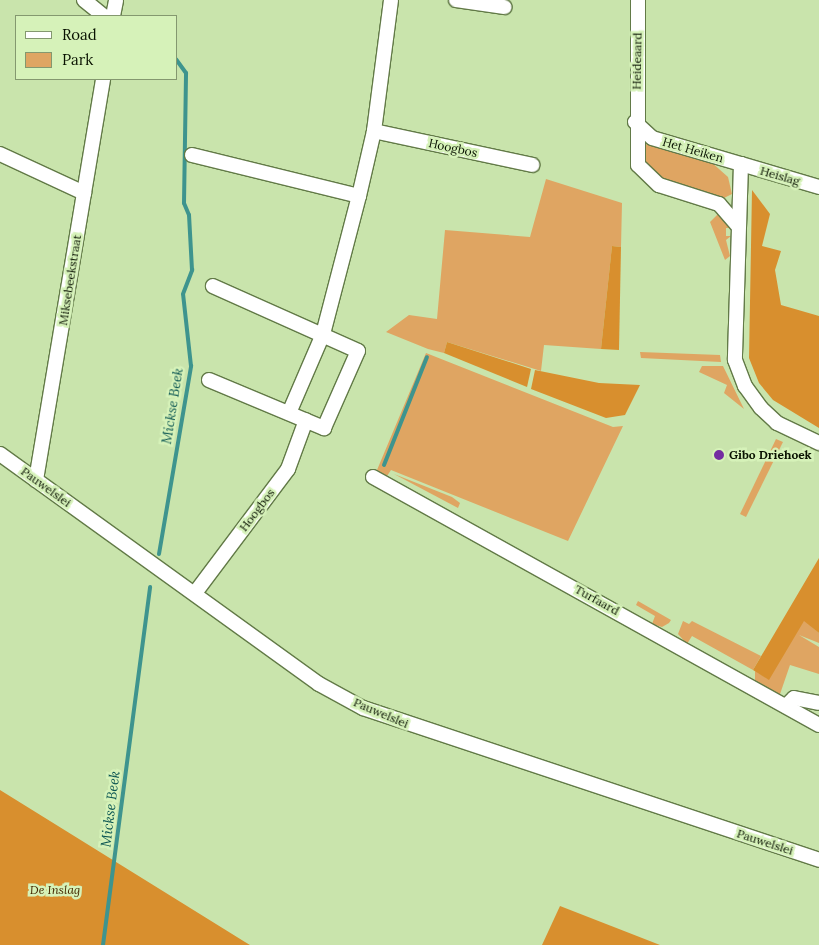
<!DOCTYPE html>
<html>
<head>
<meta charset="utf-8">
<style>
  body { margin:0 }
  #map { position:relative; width:819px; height:945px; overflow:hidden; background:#c9e4ac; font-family:Lora,serif }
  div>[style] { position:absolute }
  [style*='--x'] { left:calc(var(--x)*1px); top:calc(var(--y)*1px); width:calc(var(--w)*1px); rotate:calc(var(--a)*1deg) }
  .green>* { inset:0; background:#dfa562 }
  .forest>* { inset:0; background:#d88f2e }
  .stream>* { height:4px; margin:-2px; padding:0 2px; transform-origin:2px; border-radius:2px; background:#3e948e }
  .roads { filter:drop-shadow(1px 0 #627a47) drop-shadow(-1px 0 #627a47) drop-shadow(0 1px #627a47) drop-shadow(0 -1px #627a47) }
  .minor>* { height:14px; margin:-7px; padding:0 7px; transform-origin:7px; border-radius:7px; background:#fff }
  .dots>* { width:14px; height:14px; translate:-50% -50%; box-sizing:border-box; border:2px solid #d6f2b9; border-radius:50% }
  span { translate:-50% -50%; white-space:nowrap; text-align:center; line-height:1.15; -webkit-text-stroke:5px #d6f2b9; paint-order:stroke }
  .street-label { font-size:12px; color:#091201 }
  .poi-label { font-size:12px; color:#091201; font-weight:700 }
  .left { translate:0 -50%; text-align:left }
  .park-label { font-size:12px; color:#452800; font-style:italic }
  .water-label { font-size:14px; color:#0c5652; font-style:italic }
  .legend { position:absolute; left:15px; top:15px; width:162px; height:65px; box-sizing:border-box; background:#d6f2b9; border:1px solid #84986f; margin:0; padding:6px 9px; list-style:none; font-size:15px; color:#091201 }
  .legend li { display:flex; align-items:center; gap:10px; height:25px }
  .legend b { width:25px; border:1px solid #84986f }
</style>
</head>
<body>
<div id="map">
  <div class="green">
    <div style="clip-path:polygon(647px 144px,710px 161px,728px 177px,732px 194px,722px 199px,664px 182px,646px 168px,641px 149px)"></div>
    <div style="clip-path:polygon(546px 179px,622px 203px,621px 247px,612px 246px,601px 349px,544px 345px,541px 371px,447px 342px,444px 353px,428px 349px,386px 332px,409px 315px,437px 319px,445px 230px,530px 237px)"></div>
    <div style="clip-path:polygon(721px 211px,731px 228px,726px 228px,726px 236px,731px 236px,726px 240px,730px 256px,725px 260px,710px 222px)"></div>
    <div style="clip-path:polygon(640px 352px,720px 355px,721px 362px,641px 358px)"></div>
    <div style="clip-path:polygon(426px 353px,613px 427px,623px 426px,568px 541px,391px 470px,387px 476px,377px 470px)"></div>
    <div style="clip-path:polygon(702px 366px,723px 366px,744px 409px,724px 393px,727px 385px,699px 372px)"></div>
    <div style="clip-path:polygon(776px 439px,783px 442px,746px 517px,740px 514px)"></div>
    <div style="clip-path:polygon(394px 474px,452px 497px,460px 503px,458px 508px)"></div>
    <div style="clip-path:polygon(638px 601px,671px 620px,669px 623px,662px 627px,652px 624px,655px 616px,636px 605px)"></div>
    <div style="clip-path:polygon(804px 620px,819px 633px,819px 643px,799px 635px,819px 647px,819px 674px,790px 665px,779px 697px,755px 683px,755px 671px,768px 679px)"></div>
    <div style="clip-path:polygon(683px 621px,689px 624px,692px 621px,761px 656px,753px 670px,692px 636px,687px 644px,678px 634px)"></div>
  </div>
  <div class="forest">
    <div style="clip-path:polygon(752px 190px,770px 214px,762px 246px,781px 251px,775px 270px,781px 305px,819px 316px,819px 428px,773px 400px,759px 383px,749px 358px)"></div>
    <div style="clip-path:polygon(612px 246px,621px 247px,619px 350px,601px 349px)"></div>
    <div style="clip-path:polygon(447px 342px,531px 369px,527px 387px,444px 353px)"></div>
    <div style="clip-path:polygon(535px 370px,599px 383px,640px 385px,625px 415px,606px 418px,531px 389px)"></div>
    <div style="clip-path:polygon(819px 558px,819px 633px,804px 621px,769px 680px,753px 670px)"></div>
    <div style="clip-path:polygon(0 790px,245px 942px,250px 945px,0 945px)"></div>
    <div style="clip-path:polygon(560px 906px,660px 945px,542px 945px)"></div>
  </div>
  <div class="stream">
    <div style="--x:384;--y:465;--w:116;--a:-68.3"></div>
    <div style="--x:159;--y:554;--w:191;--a:-80.3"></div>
    <div style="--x:191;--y:366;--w:72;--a:-96.3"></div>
    <div style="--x:183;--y:294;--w:26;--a:-69"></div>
    <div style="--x:192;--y:270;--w:55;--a:-93.1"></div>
    <div style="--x:189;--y:215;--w:13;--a:-113"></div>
    <div style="--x:184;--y:203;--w:130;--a:-89.1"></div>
    <div style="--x:186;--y:73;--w:17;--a:-126"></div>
    <div style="--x:103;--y:945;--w:361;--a:-82.5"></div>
  </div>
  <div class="roads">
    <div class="minor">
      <div style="--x:84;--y:0;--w:26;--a:39"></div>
      <div style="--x:456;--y:0;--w:49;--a:8.3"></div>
      <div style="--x:638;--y:0;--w:165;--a:90"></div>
      <div style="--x:638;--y:165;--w:29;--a:44"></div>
      <div style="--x:659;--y:185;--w:63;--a:17.6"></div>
      <div style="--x:719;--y:204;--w:28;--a:49"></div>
      <div style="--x:113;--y:16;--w:16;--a:-79"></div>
      <div style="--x:635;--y:122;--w:23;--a:43"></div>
      <div style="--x:652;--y:138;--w:93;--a:16.3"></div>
      <div style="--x:741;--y:164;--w:196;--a:91.8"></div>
      <div style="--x:735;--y:360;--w:28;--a:69"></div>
      <div style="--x:745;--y:386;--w:27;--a:54"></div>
      <div style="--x:761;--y:408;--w:22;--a:43"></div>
      <div style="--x:777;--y:423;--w:47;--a:25.5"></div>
      <div style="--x:374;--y:131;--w:162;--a:12.1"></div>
      <div style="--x:0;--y:154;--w:93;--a:24.9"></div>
      <div style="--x:192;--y:155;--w:172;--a:13.8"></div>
      <div style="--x:741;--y:164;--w:81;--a:16.4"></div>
      <div style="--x:209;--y:380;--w:125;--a:22.7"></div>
      <div style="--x:324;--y:428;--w:84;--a:-66.2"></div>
      <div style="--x:358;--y:351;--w:159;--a:-155.9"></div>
      <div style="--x:289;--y:413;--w:86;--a:-66.7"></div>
      <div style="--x:323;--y:334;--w:143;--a:-75.4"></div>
      <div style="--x:359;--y:196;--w:67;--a:-77"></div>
      <div style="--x:374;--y:131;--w:132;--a:-82.6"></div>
      <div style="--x:0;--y:454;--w:393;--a:35.8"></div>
      <div style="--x:319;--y:684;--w:50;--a:28.6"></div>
      <div style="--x:363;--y:708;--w:481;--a:18.4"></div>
      <div style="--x:373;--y:477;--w:510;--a:29.08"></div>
      <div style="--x:36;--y:480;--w:407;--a:-80.5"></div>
      <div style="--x:195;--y:593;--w:155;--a:-53.1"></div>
      <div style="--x:288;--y:469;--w:52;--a:-69.8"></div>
      <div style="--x:786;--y:706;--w:11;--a:-45"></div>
      <div style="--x:794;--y:698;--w:25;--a:11"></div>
    </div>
  </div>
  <div class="dots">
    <div style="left:719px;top:455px;background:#742da1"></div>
  </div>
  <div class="street-label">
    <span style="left:637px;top:61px;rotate:-89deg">Heideaard</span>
    <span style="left:453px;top:148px;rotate:12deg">Hoogbos</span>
    <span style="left:693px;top:150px;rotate:16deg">Het Heiken</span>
    <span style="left:780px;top:176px;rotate:16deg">Heislag</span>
    <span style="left:70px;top:280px;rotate:-81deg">Miksebeekstraat</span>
    <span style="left:46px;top:487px;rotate:36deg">Pauwelslei</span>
    <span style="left:257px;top:510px;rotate:-53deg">Hoogbos</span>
    <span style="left:597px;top:600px;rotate:29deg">Turfaard</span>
    <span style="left:381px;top:713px;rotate:23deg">Pauwelslei</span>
    <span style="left:765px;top:842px;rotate:18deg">Pauwelslei</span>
  </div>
  <div class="poi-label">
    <span class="left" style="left:729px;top:455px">Gibo Driehoek</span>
  </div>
  <div class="park-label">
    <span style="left:55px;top:890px">De Inslag</span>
  </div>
  <div class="water-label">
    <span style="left:172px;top:406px;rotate:-81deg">Mickse Beek</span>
    <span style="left:110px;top:809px;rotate:-83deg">Mickse Beek</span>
  </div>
  <ul class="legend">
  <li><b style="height:6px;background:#fff"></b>Road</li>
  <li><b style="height:14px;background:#dfa562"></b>Park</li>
  </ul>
</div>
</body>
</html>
